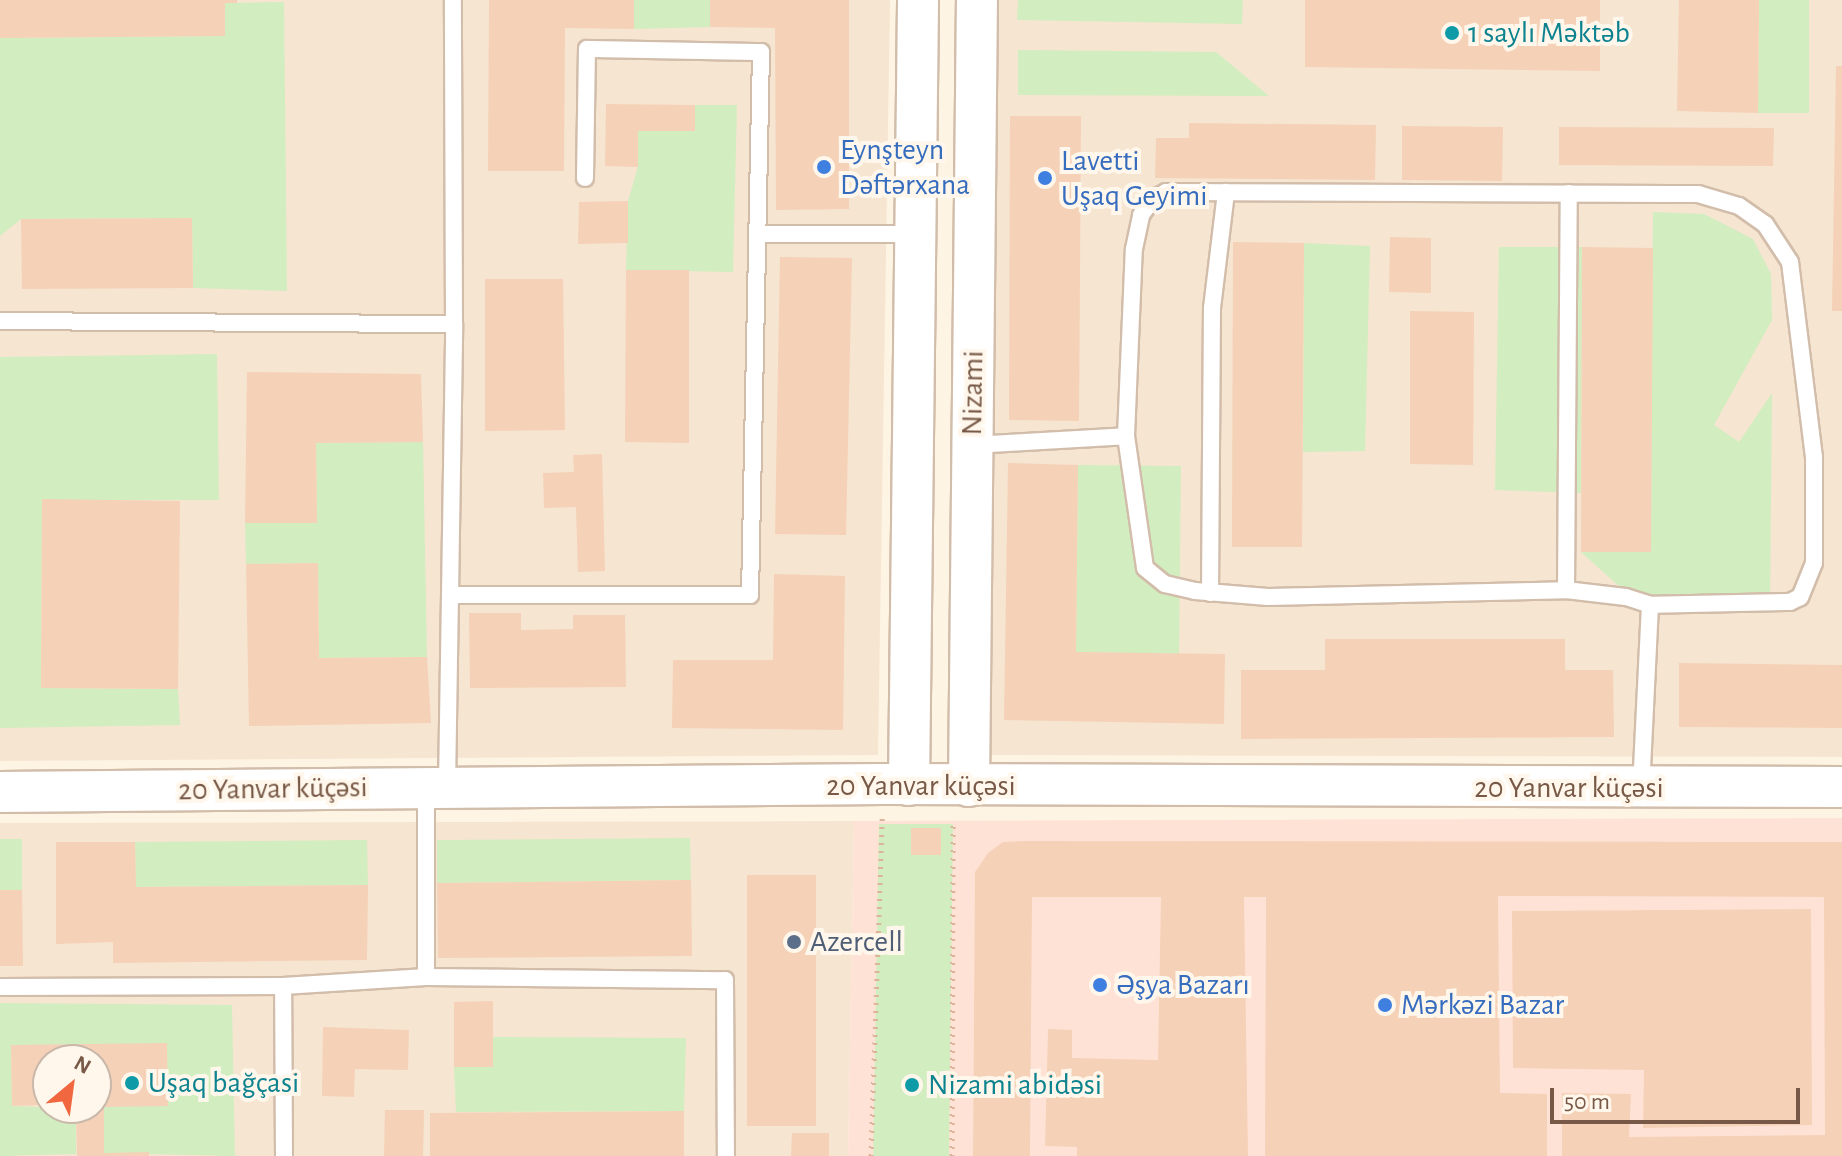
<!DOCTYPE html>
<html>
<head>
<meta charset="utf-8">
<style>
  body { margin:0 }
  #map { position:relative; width:1842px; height:1156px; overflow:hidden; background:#fef4e3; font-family:"Alegreya Sans",sans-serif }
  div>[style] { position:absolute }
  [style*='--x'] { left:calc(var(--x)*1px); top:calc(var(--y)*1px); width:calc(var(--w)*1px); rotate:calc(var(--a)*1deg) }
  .residential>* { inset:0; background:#f6e5d1 }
  .commercial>* { inset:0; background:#ffe2d6 }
  .green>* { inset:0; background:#d2edc0 }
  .building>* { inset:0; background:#f5d1b8 }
  .path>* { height:5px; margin-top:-2.5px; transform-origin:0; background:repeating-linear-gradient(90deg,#dbb49b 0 2px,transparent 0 8px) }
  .roads { filter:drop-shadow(2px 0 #d2bdab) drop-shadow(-2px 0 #d2bdab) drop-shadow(0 2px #d2bdab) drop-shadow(0 -2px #d2bdab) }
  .service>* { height:16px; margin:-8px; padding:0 8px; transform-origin:8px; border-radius:8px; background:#fff }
  .tertiary>* { height:40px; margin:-20px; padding:0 20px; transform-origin:20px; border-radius:20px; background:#fff }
  .dots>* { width:22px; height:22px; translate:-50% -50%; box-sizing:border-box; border:4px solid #fff7eb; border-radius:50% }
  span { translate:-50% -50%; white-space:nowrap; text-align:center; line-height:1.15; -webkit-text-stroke:8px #fff7eb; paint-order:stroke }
  .culture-label { font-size:30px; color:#0d838f }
  .left { translate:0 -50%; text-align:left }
  .shop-label { font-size:30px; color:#366cbe }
  .street-label { font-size:30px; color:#785947 }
  .service-label { font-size:30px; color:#4e5e75 }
  .north { position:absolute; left:32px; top:1044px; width:80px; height:80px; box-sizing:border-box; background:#fff7eb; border:2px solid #c9b8a9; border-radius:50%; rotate:29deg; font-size:22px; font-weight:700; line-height:32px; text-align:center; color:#785947 }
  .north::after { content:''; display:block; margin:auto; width:28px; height:36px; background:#f1673f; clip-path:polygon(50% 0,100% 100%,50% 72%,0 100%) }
  .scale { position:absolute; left:1550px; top:1088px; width:250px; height:36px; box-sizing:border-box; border:4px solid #785947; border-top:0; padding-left:10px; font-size:24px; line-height:28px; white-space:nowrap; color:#785947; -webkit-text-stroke:6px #fff7eb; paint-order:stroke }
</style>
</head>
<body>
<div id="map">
  <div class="residential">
    <div style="clip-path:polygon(0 0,890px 0,878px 755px,0 761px)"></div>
    <div style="clip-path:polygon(998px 0,1842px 0,1842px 757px,991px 755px)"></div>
    <div style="clip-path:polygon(evenodd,854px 821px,848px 1156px,0 1156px,0 823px,854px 821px,48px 1060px,96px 1060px,96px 1108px,48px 1108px,48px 1060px)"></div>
  </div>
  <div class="commercial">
    <div style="clip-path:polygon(1842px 818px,1842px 1156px,848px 1156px,854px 821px)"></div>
  </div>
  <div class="green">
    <div style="clip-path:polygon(634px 0,710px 0,710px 27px,634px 29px)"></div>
    <div style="clip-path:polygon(1018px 0,1243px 0,1242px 24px,1017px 20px)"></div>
    <div style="clip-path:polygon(1759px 0,1809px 0,1809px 113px,1758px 113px)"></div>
    <div style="clip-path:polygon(284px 2px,287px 291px,193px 288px,192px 218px,21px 219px,0 236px,0 38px,225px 36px,225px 3px)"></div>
    <div style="clip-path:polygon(1018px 50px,1216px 52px,1269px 96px,1018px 95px)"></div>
    <div style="clip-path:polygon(695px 105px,737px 105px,733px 272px,626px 270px,628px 201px,638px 167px,638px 131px,695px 131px)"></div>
    <div style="clip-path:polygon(1653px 212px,1704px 214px,1753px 239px,1771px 274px,1772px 320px,1714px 425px,1739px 442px,1772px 393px,1770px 610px,1650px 614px,1581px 552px,1651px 552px)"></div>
    <div style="clip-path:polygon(1304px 243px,1370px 246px,1365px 451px,1303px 452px)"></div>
    <div style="clip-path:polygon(1499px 247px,1582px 247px,1581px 493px,1495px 490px)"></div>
    <div style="clip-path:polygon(217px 354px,219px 500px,42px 500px,41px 688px,178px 689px,180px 725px,0 728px,0 357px)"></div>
    <div style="clip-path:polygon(423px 442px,427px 657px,319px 658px,318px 563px,246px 564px,245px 523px,317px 522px,316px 443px)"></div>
    <div style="clip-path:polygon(1078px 465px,1181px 466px,1179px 654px,1076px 652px)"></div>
    <div style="clip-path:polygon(879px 824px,953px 824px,949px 1156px,873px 1156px)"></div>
    <div style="clip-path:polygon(690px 838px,691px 880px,437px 883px,437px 840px)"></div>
    <div style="clip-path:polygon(0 839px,22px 839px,22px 890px,0 890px)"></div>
    <div style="clip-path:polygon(367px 840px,368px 885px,136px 887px,135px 842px)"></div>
    <div style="clip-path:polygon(0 1003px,232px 1005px,235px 1156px,104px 1153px,104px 1107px,167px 1044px,11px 1045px,12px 1106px,76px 1108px,76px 1154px,0 1156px)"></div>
    <div style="clip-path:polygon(493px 1037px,686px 1038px,684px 1111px,456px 1112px,454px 1067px,493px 1067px)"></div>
  </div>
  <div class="building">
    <div style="clip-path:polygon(0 0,237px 0,237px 3px,225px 3px,225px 36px,0 38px)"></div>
    <div style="clip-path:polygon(489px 0,634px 0,634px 29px,565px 28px,564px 171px,488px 171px)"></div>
    <div style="clip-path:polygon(710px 0,849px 0,849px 209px,776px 210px,775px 28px,710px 27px)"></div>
    <div style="clip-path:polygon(1305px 0,1600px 0,1600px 71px,1305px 67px)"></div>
    <div style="clip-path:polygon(1679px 0,1759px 0,1758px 113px,1677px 111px)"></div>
    <div style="clip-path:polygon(1836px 66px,1842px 66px,1842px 311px,1832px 311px)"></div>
    <div style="clip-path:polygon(606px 104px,695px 105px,695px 131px,638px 131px,638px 167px,605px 166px)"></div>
    <div style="clip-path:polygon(1010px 116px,1081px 116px,1079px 421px,1009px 420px)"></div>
    <div style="clip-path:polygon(1189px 123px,1376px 125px,1375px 180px,1155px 178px,1156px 138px,1189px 138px)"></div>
    <div style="clip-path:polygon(1402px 126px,1503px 127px,1502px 181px,1402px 180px)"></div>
    <div style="clip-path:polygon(1559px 127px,1774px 128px,1773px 166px,1559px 165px)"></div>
    <div style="clip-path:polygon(628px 201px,628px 243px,578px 244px,579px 202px)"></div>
    <div style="clip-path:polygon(192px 218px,193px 288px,22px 289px,21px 219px)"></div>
    <div style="clip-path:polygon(1390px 237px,1431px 238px,1431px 293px,1389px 292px)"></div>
    <div style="clip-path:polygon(1233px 242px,1304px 243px,1302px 547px,1232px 547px)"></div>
    <div style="clip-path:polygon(1582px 247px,1653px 248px,1651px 552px,1581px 552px)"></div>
    <div style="clip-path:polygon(780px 257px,852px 258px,846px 535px,775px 534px)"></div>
    <div style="clip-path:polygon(626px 270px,689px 270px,689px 443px,625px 442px)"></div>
    <div style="clip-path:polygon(485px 279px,563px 279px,565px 430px,485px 431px)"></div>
    <div style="clip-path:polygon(1410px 311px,1474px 312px,1473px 465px,1410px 464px)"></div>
    <div style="clip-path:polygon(247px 372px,421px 374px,423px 442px,316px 443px,317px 523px,245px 523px)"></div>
    <div style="clip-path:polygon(602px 454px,605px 571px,578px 572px,576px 507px,544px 508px,543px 473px,574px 472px,573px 455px)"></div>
    <div style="clip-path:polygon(1008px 463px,1078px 465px,1076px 652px,1225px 654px,1224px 724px,1004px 720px)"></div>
    <div style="clip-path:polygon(42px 499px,180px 501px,178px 689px,41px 688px)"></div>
    <div style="clip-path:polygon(318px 563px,319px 658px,427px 657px,431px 723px,249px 726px,246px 564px)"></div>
    <div style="clip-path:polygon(774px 574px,845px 576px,843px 730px,672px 728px,673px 660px,773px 660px)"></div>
    <div style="clip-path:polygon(469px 613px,521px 613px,521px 630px,573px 629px,573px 615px,625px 615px,626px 687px,470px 688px)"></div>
    <div style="clip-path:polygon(1325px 639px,1565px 639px,1565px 670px,1613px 670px,1614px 737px,1241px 739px,1241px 670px,1325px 670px)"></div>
    <div style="clip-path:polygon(1679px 663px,1842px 665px,1842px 728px,1679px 727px)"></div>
    <div style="clip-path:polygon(911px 828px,941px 828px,941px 855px,911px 855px)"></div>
    <div style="clip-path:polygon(1023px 841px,1842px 842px,1842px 1156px,1562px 1156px,1562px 1093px,1631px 1094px,1629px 1137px,1825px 1135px,1824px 897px,1498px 896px,1500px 1093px,1547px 1094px,1547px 1156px,1265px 1156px,1266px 897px,1244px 897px,1248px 1156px,1077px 1156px,1077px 1147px,1045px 1146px,1048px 1029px,1072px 1030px,1072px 1058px,1158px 1060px,1161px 897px,1032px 897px,1030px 1156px,973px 1156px,975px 872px,988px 853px,1003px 842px)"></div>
    <div style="clip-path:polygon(56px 842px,135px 842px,136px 887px,368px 885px,367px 960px,113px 963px,113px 942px,56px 944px)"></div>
    <div style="clip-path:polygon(747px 875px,816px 875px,816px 1126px,747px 1126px)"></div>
    <div style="clip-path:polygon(691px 880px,692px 956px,438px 958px,437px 883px)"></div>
    <div style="clip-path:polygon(0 890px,22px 890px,23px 966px,0 966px)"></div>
    <div style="clip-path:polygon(1811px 909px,1812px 1125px,1643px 1128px,1644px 1070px,1513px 1068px,1512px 911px)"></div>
    <div style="clip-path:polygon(493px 1001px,493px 1067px,454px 1067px,454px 1002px)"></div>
    <div style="clip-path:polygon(323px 1027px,409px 1030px,408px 1070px,355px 1069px,354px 1097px,322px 1096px)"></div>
    <div style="clip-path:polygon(167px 1043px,168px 1106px,104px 1107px,104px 1153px,149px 1152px,149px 1156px,77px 1156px,76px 1108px,96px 1108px,96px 1060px,48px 1060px,48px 1105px,12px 1106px,11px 1045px)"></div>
    <div style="clip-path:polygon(385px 1110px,424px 1110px,423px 1156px,384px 1156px)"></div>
    <div style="clip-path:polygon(684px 1111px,684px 1156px,430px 1156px,430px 1113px)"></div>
    <div style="clip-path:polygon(792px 1133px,829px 1133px,829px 1156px,791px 1156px)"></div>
  </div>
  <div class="path">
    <div style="--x:871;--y:1156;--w:339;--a:-88.1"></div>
    <div style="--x:952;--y:1156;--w:335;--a:-89.8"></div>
  </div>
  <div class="roads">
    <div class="service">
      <div style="--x:758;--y:234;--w:157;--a:0"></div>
      <div style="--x:0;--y:321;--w:454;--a:0.4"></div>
      <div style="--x:1126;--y:436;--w:187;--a:-87.6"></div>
      <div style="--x:1134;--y:249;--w:35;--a:-78"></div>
      <div style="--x:1141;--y:215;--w:20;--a:-53"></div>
      <div style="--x:1153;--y:199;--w:15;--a:-28"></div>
      <div style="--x:1166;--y:192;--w:532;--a:0.22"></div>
      <div style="--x:1698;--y:194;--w:43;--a:16.3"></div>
      <div style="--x:1739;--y:206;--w:32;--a:35"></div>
      <div style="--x:1765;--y:224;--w:45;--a:56.7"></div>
      <div style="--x:1790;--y:262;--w:196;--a:83"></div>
      <div style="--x:1814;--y:457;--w:106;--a:90"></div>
      <div style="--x:1814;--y:563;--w:37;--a:112"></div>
      <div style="--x:1800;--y:597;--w:11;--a:153"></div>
      <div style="--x:1790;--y:602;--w:140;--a:178.8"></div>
      <div style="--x:972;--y:445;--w:154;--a:-3.3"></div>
      <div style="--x:1126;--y:436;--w:133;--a:81.8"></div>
      <div style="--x:1145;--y:568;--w:26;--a:39"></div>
      <div style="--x:1165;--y:584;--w:31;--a:13"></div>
      <div style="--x:1195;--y:591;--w:73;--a:4.7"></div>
      <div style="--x:1268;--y:597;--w:298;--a:-1.3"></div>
      <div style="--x:1566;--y:590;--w:60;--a:6.7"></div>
      <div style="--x:1626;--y:597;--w:25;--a:18"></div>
      <div style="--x:1650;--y:605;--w:182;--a:92.8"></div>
      <div style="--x:1566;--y:590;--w:397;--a:-89.6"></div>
      <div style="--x:1210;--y:593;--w:285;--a:-89.6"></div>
      <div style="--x:1212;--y:308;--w:117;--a:-83.1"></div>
      <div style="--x:450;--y:595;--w:300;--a:0"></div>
      <div style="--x:750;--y:595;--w:543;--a:-88.84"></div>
      <div style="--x:761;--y:52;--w:174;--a:-179"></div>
      <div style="--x:587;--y:49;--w:129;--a:90.9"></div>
      <div style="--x:447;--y:786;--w:462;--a:-89.1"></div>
      <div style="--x:454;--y:324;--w:324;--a:-90.2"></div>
      <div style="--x:426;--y:977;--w:299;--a:0.6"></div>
      <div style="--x:725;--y:980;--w:176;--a:89.7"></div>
      <div style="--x:0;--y:987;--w:283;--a:-0.2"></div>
      <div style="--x:284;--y:1156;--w:170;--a:-90.3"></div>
      <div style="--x:283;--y:986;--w:143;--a:-3.6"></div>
      <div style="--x:426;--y:977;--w:188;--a:-90"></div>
    </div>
    <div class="tertiary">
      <div style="--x:909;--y:785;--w:785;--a:-89.34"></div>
      <div style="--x:969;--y:786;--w:786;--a:-89.42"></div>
      <div style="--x:0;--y:792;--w:883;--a:-0.52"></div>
      <div style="--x:883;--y:784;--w:959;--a:0.18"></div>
    </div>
  </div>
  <div class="dots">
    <div style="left:1452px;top:33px;background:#0f9aa8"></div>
    <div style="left:824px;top:167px;background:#3f7fe0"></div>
    <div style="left:1045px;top:178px;background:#3f7fe0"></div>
    <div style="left:794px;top:942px;background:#5c6f8a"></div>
    <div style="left:1100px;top:985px;background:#3f7fe0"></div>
    <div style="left:1385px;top:1005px;background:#3f7fe0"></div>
    <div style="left:132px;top:1083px;background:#0f9aa8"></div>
    <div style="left:912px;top:1085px;background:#0f9aa8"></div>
  </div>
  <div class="culture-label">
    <span class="left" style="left:1468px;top:33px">1 saylı Məktəb</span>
    <span class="left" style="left:148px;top:1083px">Uşaq bağçasi</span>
    <span class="left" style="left:928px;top:1085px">Nizami abidәsi</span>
  </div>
  <div class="shop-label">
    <span class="left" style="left:840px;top:167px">Eynşteyn<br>Dəftərxana</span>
    <span class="left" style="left:1061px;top:178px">Lavetti<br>Uşaq Geyimi</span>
    <span class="left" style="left:1116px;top:985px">Əşya Bazarı</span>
    <span class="left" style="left:1401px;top:1005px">Mərkəzi Bazar</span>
  </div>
  <div class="street-label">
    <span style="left:973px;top:393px;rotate:-89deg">Nizami</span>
    <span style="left:921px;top:786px">20 Yanvar küçəsi</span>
    <span style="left:1569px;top:788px">20 Yanvar küçəsi</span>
    <span style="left:273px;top:789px;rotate:-1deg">20 Yanvar küçəsi</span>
  </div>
  <div class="service-label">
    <span class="left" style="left:810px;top:942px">Azercell</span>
  </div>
  <div class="north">N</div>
  <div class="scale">50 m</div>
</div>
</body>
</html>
